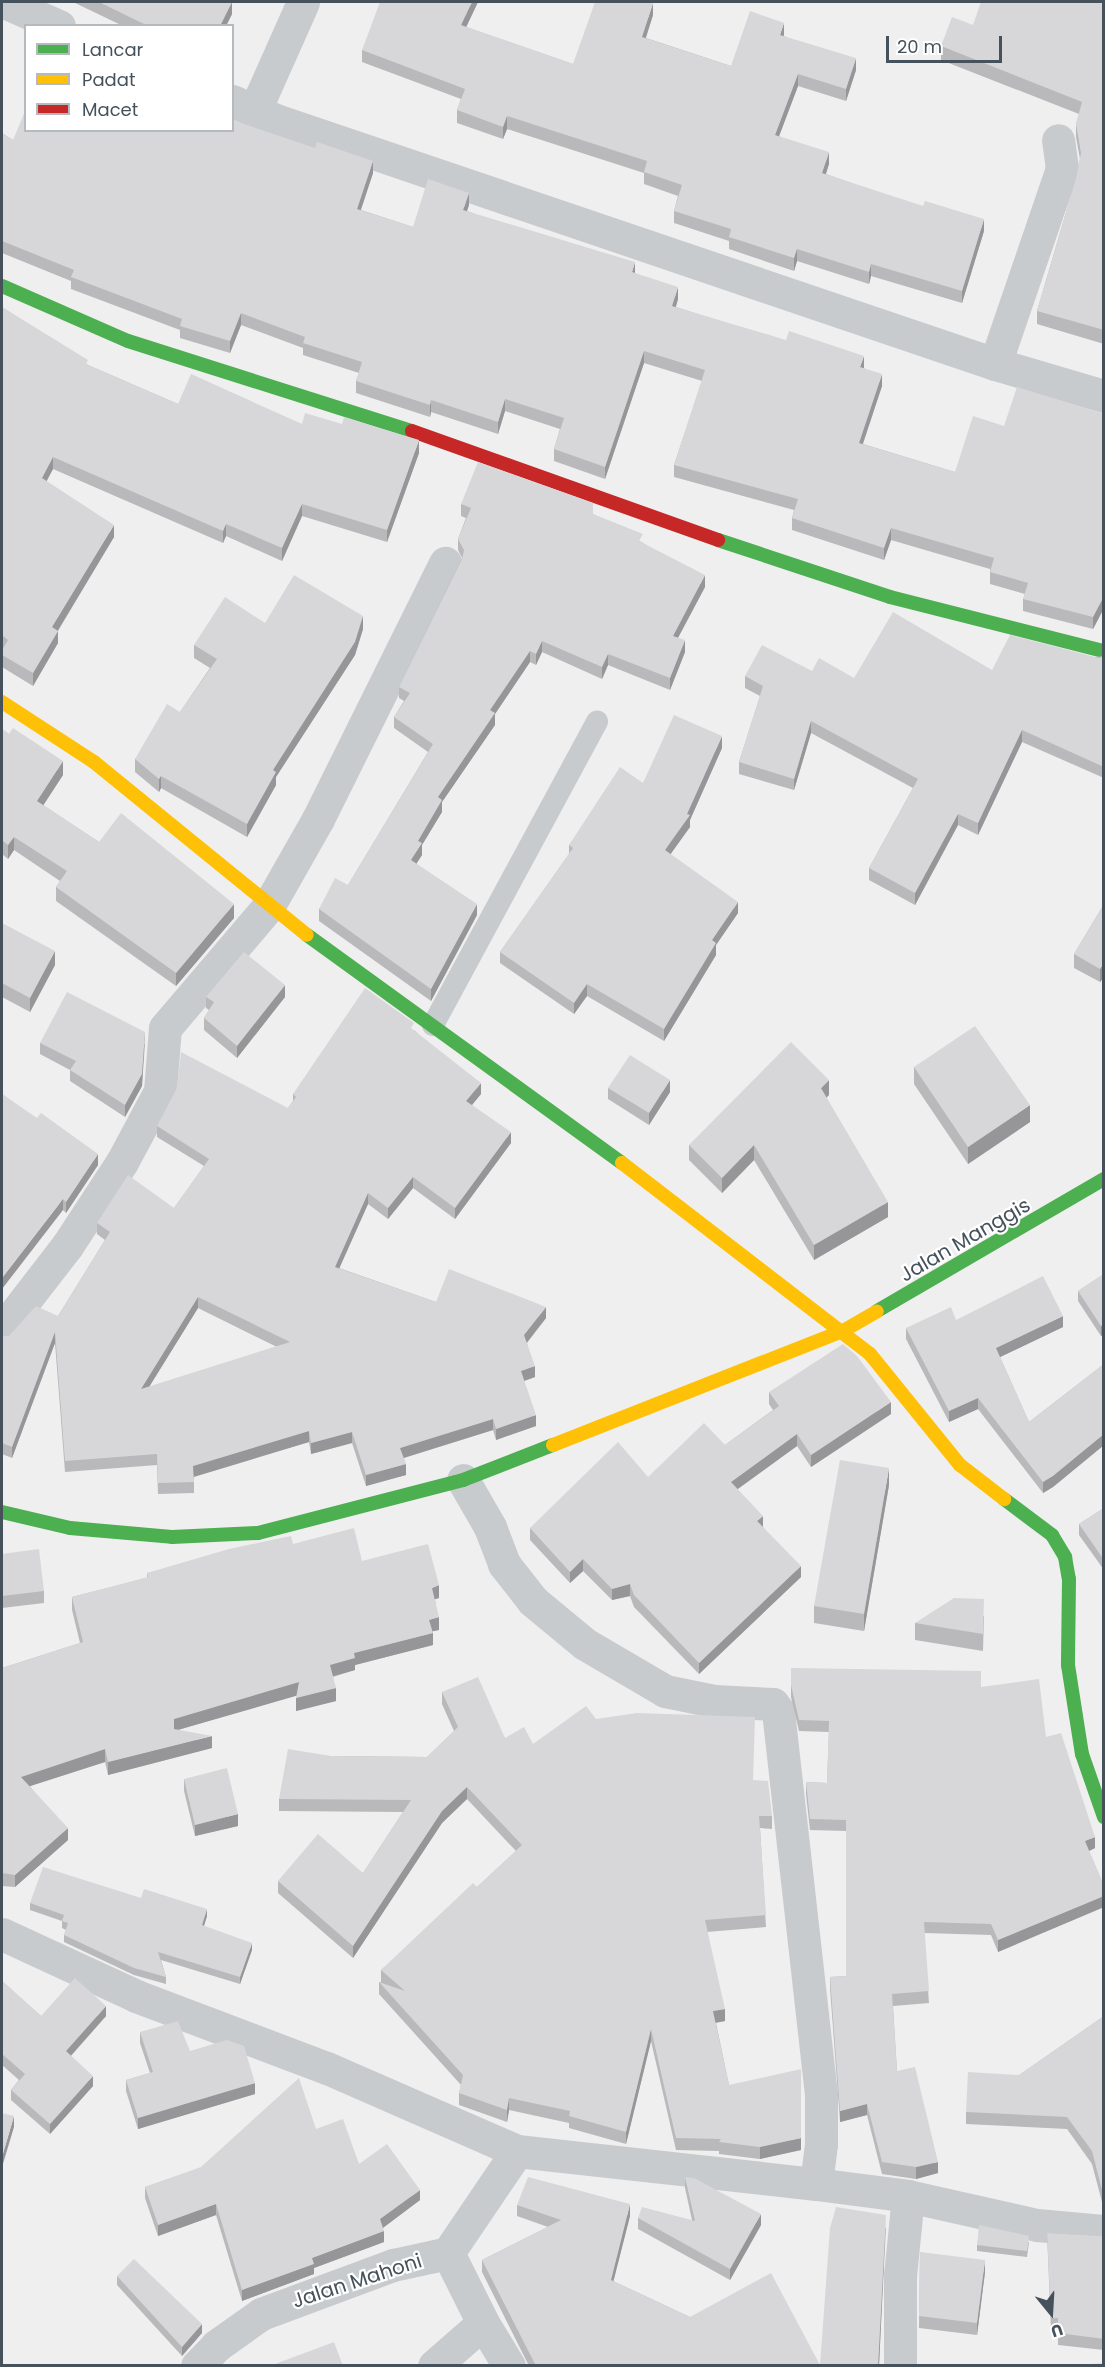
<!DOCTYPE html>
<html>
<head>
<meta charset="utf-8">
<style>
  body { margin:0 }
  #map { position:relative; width:1105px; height:2367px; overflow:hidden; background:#f0efef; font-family:Poppins,sans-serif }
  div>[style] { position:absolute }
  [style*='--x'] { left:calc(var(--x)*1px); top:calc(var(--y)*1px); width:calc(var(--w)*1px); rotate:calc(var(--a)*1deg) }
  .lane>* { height:22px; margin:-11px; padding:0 11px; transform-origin:11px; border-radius:11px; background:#c8cbcd }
  .street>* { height:33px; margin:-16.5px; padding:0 16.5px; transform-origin:16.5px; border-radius:16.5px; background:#c8cbcd }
  .fast>* { height:14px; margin:-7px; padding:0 7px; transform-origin:7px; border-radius:7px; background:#4caf50 }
  .slow>* { height:14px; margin:-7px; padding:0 7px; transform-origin:7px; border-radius:7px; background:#ffc107 }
  .jam>* { height:14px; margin:-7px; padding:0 7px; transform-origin:7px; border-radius:7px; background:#c62828 }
  .wall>* { inset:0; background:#b9b9bb }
  .shaded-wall>* { inset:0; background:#969698 }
  .building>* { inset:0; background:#d7d7d9 }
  span { translate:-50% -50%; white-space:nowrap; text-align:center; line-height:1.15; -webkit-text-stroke:4.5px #fff; paint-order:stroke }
  .street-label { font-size:20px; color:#45525c }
  .frame { position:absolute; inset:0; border:3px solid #45525c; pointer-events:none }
  .legend { position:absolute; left:24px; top:24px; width:210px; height:108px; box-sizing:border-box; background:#fff; border:2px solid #b5babe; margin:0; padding:8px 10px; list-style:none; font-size:18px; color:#45525c }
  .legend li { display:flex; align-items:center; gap:12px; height:30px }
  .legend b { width:30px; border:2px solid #b5babe }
  .north { position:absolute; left:1021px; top:2283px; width:60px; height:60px; -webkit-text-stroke:4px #fff; paint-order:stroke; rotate:162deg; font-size:16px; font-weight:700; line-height:24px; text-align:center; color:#45525c }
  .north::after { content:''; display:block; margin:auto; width:21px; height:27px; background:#45525c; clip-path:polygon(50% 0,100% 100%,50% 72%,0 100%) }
  .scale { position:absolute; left:886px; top:36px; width:116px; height:27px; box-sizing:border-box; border:3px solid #45525c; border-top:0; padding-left:8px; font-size:18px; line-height:21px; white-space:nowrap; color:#45525c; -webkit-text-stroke:4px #fff; paint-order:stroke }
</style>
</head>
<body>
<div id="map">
  <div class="lane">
    <div style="--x:433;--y:1025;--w:345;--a:-61.6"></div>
  </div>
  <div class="street">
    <div style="--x:4;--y:2;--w:60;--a:23.6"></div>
    <div style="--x:232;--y:101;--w:48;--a:23.4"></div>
    <div style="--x:276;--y:120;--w:759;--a:18.75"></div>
    <div style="--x:995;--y:364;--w:114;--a:16.4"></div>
    <div style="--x:255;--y:110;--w:118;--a:-66"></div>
    <div style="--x:995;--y:364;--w:207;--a:-71.1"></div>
    <div style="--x:1062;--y:168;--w:28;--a:-98"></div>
    <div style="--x:2;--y:1330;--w:106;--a:-52.3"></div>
    <div style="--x:67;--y:1246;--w:100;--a:-56.8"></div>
    <div style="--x:122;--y:1162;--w:81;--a:-61.8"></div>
    <div style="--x:160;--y:1091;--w:63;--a:-85.5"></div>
    <div style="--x:165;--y:1028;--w:159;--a:-49.6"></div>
    <div style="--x:268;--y:907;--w:101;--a:-60.4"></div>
    <div style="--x:318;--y:819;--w:286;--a:-63.6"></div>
    <div style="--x:463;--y:1480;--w:54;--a:60.1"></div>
    <div style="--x:490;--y:1527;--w:40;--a:69"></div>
    <div style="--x:504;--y:1564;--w:47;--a:51.9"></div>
    <div style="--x:533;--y:1601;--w:67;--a:39.6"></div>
    <div style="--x:585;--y:1644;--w:93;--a:30.4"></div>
    <div style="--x:665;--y:1691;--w:50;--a:11.5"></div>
    <div style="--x:714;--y:1701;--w:59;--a:2.9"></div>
    <div style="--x:773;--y:1704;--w:9;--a:54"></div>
    <div style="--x:778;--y:1711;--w:386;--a:83.6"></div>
    <div style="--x:821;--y:2095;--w:49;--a:90"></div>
    <div style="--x:821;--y:2144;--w:40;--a:97.1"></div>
    <div style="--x:2;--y:1934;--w:148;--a:24.8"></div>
    <div style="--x:136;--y:1996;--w:204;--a:20.7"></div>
    <div style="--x:327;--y:2068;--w:207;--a:23.6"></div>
    <div style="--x:517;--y:2151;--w:301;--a:6.3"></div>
    <div style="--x:816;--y:2184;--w:93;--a:7.4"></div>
    <div style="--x:908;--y:2196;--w:132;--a:12.7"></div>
    <div style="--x:1037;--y:2225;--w:67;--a:5.1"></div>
    <div style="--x:448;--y:2253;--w:78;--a:63.4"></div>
    <div style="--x:197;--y:2366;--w:28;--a:-46"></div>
    <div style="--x:216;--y:2346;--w:55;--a:-35.4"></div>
    <div style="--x:261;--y:2314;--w:141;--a:-20.4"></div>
    <div style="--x:393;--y:2265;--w:56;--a:-12.3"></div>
    <div style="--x:448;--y:2253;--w:123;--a:-55.9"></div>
    <div style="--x:434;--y:2366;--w:65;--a:-41.3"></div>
    <div style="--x:483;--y:2323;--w:50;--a:58.8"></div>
    <div style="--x:900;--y:2366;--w:90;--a:-90"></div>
    <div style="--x:900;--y:2276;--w:80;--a:-84.3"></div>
  </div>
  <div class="fast">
    <div style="--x:2;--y:286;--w:137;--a:23.6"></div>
    <div style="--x:128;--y:341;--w:298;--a:17.6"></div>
    <div style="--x:718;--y:540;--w:181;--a:18.3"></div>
    <div style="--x:890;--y:597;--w:221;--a:14.2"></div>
    <div style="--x:307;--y:935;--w:389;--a:35.9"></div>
    <div style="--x:877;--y:1311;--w:263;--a:-30.2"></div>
    <div style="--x:1004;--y:1499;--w:60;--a:36.9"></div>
    <div style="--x:1052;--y:1535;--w:26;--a:59"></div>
    <div style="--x:1065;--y:1557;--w:22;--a:80"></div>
    <div style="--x:1069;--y:1579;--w:86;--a:90.7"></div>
    <div style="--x:1068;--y:1665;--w:90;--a:81.1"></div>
    <div style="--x:1082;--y:1754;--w:67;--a:70.8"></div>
    <div style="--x:2;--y:1512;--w:70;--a:13.2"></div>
    <div style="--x:70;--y:1528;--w:102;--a:5"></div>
    <div style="--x:172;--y:1537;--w:86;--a:-2.7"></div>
    <div style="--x:258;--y:1533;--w:212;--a:-14.5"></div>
    <div style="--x:463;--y:1480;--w:97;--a:-21.3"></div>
  </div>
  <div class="slow">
    <div style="--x:2;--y:702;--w:110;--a:33.1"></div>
    <div style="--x:94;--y:762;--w:274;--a:39.1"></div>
    <div style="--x:622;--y:1163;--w:313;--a:37.6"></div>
    <div style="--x:870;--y:1354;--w:143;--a:51"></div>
    <div style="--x:960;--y:1465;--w:56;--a:37.7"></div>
    <div style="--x:553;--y:1445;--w:312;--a:-21.5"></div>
    <div style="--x:843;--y:1331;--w:39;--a:-30"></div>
  </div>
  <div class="jam">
    <div style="--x:412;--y:431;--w:325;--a:19.6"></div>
  </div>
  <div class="wall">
    <div style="clip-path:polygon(73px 2px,232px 2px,232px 14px,226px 26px,123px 26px)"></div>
    <div style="clip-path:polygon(478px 2px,466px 27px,573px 64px,653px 15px,646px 38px,731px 66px,784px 36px,856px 70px,846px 101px,798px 86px,779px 136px,829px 164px,826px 174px,984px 231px,962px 303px,871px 276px,869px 284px,797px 261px,794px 271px,729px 249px,729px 241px,674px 223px,674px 211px,678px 196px,644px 184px,644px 173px,507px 129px,503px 139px,457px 123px,457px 110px,461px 99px,362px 62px,362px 50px)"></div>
    <div style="clip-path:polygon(1104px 2px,1104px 344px,1037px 324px,1037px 311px,1076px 178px,1080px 159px,1076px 137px,1076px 124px,1079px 114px,941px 60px,941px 46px,973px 25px)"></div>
    <div style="clip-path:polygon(2px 133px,13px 140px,373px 173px,361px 210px,413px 227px,469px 205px,467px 211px,635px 273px,678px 299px,676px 307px,864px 368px,882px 386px,863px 444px,955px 472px,1004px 426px,1104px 414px,1104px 611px,1103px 610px,1093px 629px,1023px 611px,1023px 599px,1025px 594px,990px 584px,990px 569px,891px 540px,884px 560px,792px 530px,792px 518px,794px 510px,674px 477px,674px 465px,702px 381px,644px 363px,605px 479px,554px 461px,554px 449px,560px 429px,505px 411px,498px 434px,431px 412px,430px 417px,356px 393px,356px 381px,359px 373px,303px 355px,303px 348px,241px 325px,230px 353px,180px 338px,180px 330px,71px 289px,71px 281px,2px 253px)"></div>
    <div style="clip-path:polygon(2px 307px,88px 365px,178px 404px,302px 424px,419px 453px,387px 542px,302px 516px,282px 561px,226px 536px,223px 543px,53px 469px,46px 481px,114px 537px,58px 631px,58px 643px,33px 686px,2px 667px,2px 650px,3px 648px,2px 647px)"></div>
    <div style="clip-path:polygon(461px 504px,593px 514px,643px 543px,705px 587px,678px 638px,685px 652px,670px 690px,608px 665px,602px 679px,542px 652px,536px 665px,530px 662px,495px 714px,495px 725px,442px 802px,442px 812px,422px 845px,422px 855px,416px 864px,477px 915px,431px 1001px,319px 921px,319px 909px,348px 885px,428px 752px,394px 728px,394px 717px,404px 701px,399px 698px,399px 687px,462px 558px,458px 550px,458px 539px,466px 518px,461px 516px)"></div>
    <div style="clip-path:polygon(265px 623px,363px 629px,355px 655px,276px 777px,276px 785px,247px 837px,161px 788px,159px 792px,135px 772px,135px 759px,180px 712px,210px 668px,194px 658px,194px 645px)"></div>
    <div style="clip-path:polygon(1104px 656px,1104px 778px,1022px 742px,978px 835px,958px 825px,915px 905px,869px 880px,869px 868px,913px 788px,811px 733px,794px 790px,739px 774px,739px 762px,760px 696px,745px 688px,745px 676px,812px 671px,854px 678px,992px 670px)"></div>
    <div style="clip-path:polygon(2px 729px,63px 775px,43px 805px,99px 842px,234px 918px,176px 986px,56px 901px,56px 887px,60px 881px,14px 850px,8px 859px,2px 854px)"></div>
    <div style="clip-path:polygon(722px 748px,690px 820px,690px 827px,670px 854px,738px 913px,716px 945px,716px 955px,664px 1041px,587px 996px,574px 1014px,500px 963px,500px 952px,569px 854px,569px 845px,643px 783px)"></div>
    <div style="clip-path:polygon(1104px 904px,1104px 977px,1100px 982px,1074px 968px,1074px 954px)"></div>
    <div style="clip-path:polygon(2px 923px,55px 965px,30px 1012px,2px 997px)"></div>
    <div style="clip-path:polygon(206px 997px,285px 997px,237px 1058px,204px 1030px,204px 1018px,209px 1010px,206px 1008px)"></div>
    <div style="clip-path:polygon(evenodd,414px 1030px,481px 1094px,472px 1105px,511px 1143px,455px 1219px,413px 1188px,388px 1219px,368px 1204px,339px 1268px,436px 1302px,546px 1318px,527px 1343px,535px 1377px,524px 1381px,536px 1426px,496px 1440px,493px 1430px,404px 1458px,406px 1475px,366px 1486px,352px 1443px,311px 1454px,309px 1442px,194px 1477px,194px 1493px,158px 1494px,157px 1465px,65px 1472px,55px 1343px,12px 1458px,2px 1454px,2px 1336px,9px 1336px,58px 1316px,105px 1240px,97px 1234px,97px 1223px,174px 1208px,204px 1166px,157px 1137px,157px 1126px,288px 1108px,293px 1101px,293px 1094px,414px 1030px,198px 1308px,277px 1347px,149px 1387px,198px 1308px)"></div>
    <div style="clip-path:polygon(40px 1043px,145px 1044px,142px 1086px,125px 1117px,70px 1081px,70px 1070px,40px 1054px)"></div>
    <div style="clip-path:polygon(914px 1067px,1030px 1122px,968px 1164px,914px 1084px)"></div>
    <div style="clip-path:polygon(608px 1088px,670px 1092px,649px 1125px,608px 1099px)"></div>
    <div style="clip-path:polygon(2px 1094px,98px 1165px,66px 1213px,63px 1210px)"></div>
    <div style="clip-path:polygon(829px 1095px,826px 1098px,888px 1217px,814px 1260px,754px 1160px,722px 1193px,689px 1160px,689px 1145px)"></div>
    <div style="clip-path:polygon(1104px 1221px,1104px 1236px,1102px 1233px,1102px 1223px)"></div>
    <div style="clip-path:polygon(1104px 1274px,1104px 1334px,1101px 1336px,1078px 1301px,1078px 1291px)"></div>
    <div style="clip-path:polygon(956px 1320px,1063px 1327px,1000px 1357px,1029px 1422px,1104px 1364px,1104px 1445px,1053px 1487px,1043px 1493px,978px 1409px,949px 1422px,906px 1339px,906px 1328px)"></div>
    <div style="clip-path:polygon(769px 1392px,891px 1414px,811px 1467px,797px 1446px,737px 1489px,763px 1527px,801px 1577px,699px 1674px,634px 1607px,630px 1596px,612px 1600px,583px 1571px,570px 1583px,530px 1540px,530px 1528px,725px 1445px,773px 1410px,769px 1404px)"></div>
    <div style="clip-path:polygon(889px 1485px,864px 1631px,814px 1623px,814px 1606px)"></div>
    <div style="clip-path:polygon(1104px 1508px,1104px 1570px,1079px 1535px,1079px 1524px)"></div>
    <div style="clip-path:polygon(293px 1544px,362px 1561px,439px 1598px,435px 1599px,439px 1630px,433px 1631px,433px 1645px,355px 1665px,355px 1670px,333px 1677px,336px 1701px,296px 1711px,297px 1695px,178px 1730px,212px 1748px,108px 1775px,105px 1762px,30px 1786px,68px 1840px,15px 1887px,2px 1886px,2px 1668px,80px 1643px,72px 1610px,72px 1597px,147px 1578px,147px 1573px)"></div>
    <div style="clip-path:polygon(2px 1554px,44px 1591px,44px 1603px,2px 1608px)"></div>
    <div style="clip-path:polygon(984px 1616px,983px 1651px,915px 1640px,915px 1623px)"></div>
    <div style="clip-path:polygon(791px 1668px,981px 1687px,1046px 1737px,1095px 1848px,1089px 1851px,1104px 1886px,1104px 1907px,998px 1952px,991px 1935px,924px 1933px,929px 2003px,893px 2006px,897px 2071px,938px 2173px,916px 2179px,882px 2174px,867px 2115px,840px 2122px,830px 1988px,830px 1977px,846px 1976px,846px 1831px,810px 1830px,806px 1794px,806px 1782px,827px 1783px,829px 1732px,799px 1731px,791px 1697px)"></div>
    <div style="clip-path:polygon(442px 1692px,505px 1738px,533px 1744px,596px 1719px,753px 1780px,772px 1816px,772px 1829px,760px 1828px,766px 1927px,707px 1932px,725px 2021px,716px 2023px,729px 2085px,801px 2150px,760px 2159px,719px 2154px,719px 2151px,676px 2150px,651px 2041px,626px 2144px,569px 2128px,569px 2123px,509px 2110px,507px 2122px,459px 2105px,459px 2093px,461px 2085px,379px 1994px,379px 1982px,381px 1982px,381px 1970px,477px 1887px,516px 1851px,467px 1799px,442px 1823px,353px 1958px,278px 1893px,278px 1881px,363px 1873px,403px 1812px,279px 1811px,279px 1799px,331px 1756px,427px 1757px,454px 1731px,442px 1704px)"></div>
    <div style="clip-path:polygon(184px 1779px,238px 1826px,195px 1836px,184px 1791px)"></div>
    <div style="clip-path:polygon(141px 1898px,207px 1916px,204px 1926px,252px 1950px,240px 1984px,161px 1960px,166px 1977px,166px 1984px,134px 1975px,64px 1942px,64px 1935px,66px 1930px,62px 1928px,62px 1921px,30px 1910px,30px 1903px)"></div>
    <div style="clip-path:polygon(2px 1981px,41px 2016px,106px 2016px,71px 2056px,93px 2086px,50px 2134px,11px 2100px,11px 2090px,19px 2080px,2px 2065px)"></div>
    <div style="clip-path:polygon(1104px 2016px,1104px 2202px,1102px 2202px,1092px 2164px,1067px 2129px,966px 2124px,966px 2112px)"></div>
    <div style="clip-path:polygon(140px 2032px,190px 2051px,255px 2094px,138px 2129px,126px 2091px,126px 2080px,150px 2073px,140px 2043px)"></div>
    <div style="clip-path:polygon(316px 2129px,359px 2164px,420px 2200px,383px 2228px,384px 2242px,314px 2268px,314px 2274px,242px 2301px,216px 2215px,158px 2236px,145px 2198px,145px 2187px)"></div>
    <div style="clip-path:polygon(685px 2177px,761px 2225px,730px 2280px,638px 2229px,638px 2218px,692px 2220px,685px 2188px)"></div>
    <div style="clip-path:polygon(517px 2205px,630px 2216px,613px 2281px,690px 2317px,820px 2365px,886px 2227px,879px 2366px,529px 2366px,482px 2272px,482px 2260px,548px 2227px,517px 2216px)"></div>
    <div style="clip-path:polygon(1047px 2233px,1104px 2236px,1104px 2350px,1058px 2345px,1058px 2330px,1051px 2330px)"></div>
    <div style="clip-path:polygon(1029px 2242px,1027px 2257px,977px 2251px,977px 2245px)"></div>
    <div style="clip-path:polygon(920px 2252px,985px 2272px,977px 2335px,919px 2328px)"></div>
    <div style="clip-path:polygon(117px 2276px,202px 2333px,182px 2356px,117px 2285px)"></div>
  </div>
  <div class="shaded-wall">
    <div style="clip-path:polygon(232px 2px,232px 14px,226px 26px,220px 26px)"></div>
    <div style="clip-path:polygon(472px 2px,478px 2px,461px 38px,461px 25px)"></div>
    <div style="clip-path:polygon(653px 3px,653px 15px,642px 49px,642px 37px)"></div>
    <div style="clip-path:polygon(784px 23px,784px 35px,780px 47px,780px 35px)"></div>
    <div style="clip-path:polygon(856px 58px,856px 70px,846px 101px,846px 89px)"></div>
    <div style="clip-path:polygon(798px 74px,798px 86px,775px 147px,775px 135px)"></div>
    <div style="clip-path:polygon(507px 116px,507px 129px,503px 139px,503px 127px)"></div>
    <div style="clip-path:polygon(829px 152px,829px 164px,822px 185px,822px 173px)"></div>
    <div style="clip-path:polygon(373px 161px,373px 173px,357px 221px,357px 209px)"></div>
    <div style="clip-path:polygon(469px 193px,469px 205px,463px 222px,463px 210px)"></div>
    <div style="clip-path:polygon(984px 219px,984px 231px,962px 303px,962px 291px)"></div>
    <div style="clip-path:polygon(797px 249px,797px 261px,794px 271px,794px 258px)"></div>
    <div style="clip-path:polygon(635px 262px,635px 274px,632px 272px)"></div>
    <div style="clip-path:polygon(871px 264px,871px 276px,869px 284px,869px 272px)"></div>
    <div style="clip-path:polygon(678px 287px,678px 299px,672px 318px,672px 306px)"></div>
    <div style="clip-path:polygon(241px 313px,241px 325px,230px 353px,230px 341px)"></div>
    <div style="clip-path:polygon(644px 351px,644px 363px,605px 479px,605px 467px)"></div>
    <div style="clip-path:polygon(864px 356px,864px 368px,860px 379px,860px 367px)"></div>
    <div style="clip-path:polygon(882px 374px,882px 386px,859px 455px,859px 443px)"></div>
    <div style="clip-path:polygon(505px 399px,505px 411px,498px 434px,498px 422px)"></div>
    <div style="clip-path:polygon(431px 400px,431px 412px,430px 417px,430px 405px)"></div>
    <div style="clip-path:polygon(419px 440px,419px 453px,387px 542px,387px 530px)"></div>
    <div style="clip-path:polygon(53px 457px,53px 469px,42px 490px,42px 478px)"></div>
    <div style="clip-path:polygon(302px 504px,302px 516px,282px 561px,282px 548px)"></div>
    <div style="clip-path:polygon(226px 524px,226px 536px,223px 543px,223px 531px)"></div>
    <div style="clip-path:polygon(114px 525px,114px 537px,52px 640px,52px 627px)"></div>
    <div style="clip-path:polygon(891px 528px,891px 540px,884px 560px,884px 548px)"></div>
    <div style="clip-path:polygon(705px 575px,705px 587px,673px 647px,673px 636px)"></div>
    <div style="clip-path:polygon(1103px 598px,1103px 610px,1093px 629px,1093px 617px)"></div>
    <div style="clip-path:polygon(363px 616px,363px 629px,355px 655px,276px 777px,276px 785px,247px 837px,247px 824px,273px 770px)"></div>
    <div style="clip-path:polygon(58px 631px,58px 643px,33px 686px,33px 673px)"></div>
    <div style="clip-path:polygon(685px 640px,685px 652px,670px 690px,670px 678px)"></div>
    <div style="clip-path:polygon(542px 641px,542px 652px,536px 665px,536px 654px)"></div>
    <div style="clip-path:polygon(530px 651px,530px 662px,495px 714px,495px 725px,442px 802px,442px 812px,422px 845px,422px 855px,411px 872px,411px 860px,418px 841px,438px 797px,490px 710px)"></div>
    <div style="clip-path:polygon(608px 654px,608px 665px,602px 679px,602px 667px)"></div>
    <div style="clip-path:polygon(811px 721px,811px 733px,794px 790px,794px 779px)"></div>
    <div style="clip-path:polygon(1022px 730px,1022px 742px,978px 835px,978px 823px)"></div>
    <div style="clip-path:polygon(722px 736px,722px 748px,690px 820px,690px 827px,665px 862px,665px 850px,687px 814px)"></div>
    <div style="clip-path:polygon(63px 761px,63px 775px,37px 815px,37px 801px)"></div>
    <div style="clip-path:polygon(161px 776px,161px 788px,159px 792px,159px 779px)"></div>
    <div style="clip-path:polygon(958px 814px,958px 825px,915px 905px,915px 893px)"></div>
    <div style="clip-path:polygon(14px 837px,14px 850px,8px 859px,8px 845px)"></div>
    <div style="clip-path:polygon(738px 902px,738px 913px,716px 945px,716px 955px,664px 1041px,664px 1029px,712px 940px)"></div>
    <div style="clip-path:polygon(234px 904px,234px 918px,176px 986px,176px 973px)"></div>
    <div style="clip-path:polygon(477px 904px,477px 915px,431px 1001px,431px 989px)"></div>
    <div style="clip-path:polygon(55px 951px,55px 965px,30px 1012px,30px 998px)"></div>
    <div style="clip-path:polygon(1104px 963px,1104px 977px,1100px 982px,1100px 969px)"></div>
    <div style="clip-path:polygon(587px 984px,587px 996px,574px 1014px,574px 1003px)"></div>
    <div style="clip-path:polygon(285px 985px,285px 997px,237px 1058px,237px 1046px)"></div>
    <div style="clip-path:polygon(145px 1032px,142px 1086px,125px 1117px,125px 1105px)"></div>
    <div style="clip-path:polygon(670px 1080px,670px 1092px,649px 1125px,649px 1113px)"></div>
    <div style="clip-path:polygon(829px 1080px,829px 1095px,821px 1103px,821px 1088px)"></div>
    <div style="clip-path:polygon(481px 1083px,481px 1094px,466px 1112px,466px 1101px)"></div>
    <div style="clip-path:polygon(1030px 1105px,1030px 1122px,968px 1164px,968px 1147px)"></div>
    <div style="clip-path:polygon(511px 1132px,511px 1143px,455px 1219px,455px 1208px)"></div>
    <div style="clip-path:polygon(754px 1145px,754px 1160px,722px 1193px,722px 1178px)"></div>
    <div style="clip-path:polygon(98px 1154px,98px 1165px,66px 1213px,66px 1202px)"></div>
    <div style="clip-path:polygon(413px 1177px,413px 1188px,388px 1219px,388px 1208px)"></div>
    <div style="clip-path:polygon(368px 1193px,368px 1204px,335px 1278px,335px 1267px)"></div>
    <div style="clip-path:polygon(63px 1199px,63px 1210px,2px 1289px,2px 1278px)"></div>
    <div style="clip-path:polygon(888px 1202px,888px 1217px,814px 1260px,814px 1245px)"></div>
    <div style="clip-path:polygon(198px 1297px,198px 1308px,141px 1400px,141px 1389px)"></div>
    <div style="clip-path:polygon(546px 1307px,546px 1318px,524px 1346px,524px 1335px)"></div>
    <div style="clip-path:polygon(1063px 1316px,1063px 1327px,996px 1359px,996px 1348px)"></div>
    <div style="clip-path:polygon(1104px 1324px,1104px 1334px,1101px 1336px,1101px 1326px)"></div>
    <div style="clip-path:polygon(55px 1332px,55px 1343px,12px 1458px,12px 1447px)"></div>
    <div style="clip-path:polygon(535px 1366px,535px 1377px,521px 1382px,521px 1371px)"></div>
    <div style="clip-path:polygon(978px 1398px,978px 1409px,949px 1422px,949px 1411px)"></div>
    <div style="clip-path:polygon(891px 1402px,891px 1414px,811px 1467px,811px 1455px)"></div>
    <div style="clip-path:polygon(536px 1415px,536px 1426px,496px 1440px,496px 1429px)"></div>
    <div style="clip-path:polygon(493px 1419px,493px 1430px,400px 1459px,400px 1448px)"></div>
    <div style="clip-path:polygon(309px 1431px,309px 1442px,193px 1477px,193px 1466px)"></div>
    <div style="clip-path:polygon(352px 1432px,352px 1443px,311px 1454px,311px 1443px)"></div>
    <div style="clip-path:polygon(797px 1434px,797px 1446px,731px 1494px,731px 1482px)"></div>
    <div style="clip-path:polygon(1104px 1434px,1104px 1445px,1053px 1487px,1043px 1493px,1043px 1482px)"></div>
    <div style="clip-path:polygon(406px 1464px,406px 1475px,366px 1486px,366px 1475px)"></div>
    <div style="clip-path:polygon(889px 1468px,889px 1485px,864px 1631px,864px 1614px)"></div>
    <div style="clip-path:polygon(763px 1516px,763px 1527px,757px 1521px)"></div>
    <div style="clip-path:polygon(583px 1559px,583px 1571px,570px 1583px,570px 1572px)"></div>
    <div style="clip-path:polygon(801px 1566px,801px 1577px,699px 1674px,699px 1663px)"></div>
    <div style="clip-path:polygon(630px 1584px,630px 1596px,612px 1600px,612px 1589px)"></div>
    <div style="clip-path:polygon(439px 1585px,439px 1598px,432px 1600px,432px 1588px)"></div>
    <div style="clip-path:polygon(439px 1617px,439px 1630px,429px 1632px,429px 1620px)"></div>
    <div style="clip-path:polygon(433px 1633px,433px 1645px,355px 1665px,355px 1670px,330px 1677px,330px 1665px,354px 1653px)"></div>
    <div style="clip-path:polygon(299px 1682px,299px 1695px,174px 1731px,174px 1719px)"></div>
    <div style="clip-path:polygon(336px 1688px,336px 1701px,296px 1711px,296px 1698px)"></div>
    <div style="clip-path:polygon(212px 1736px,212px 1748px,108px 1775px,108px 1762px)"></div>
    <div style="clip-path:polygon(105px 1749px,105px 1762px,21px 1789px,21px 1777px)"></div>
    <div style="clip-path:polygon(467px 1787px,467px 1799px,442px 1823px,353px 1958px,353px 1946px,442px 1811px)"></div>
    <div style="clip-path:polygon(238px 1814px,238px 1826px,195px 1836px,195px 1825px)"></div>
    <div style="clip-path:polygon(68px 1828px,68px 1840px,15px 1887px,15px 1875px)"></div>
    <div style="clip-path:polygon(1095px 1837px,1095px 1848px,1085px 1853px,1085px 1841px)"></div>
    <div style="clip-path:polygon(1104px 1896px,1104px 1907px,998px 1952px,998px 1940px)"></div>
    <div style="clip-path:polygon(207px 1909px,207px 1916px,202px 1932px,202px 1925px)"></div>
    <div style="clip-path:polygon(252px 1943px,252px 1950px,240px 1984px,240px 1977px)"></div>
    <div style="clip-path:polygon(106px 2006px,106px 2016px,66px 2061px,66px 2051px)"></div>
    <div style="clip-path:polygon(725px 2009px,725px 2021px,713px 2023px,713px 2011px)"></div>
    <div style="clip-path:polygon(651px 2029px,651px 2041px,626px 2144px,626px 2132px)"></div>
    <div style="clip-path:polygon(93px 2076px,93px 2086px,50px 2134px,50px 2124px)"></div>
    <div style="clip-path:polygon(255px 2083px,255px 2094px,138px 2129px,138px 2118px)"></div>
    <div style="clip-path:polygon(509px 2098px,509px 2110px,507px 2122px,507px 2110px)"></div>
    <div style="clip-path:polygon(867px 2104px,867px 2115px,840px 2122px,840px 2111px)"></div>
    <div style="clip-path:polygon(14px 2116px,14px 2127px,2px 2167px,2px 2157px)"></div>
    <div style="clip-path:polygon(801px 2138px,801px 2150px,760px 2159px,760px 2147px)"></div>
    <div style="clip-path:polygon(938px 2162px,938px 2173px,916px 2179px,916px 2167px)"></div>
    <div style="clip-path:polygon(1104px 2189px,1104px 2202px,1102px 2202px,1102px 2190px)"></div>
    <div style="clip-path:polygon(420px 2190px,420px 2200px,380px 2230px,380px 2219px)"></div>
    <div style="clip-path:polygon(216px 2204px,216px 2215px,158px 2236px,158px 2225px)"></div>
    <div style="clip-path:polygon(630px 2204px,630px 2216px,611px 2291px,611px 2280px)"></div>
    <div style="clip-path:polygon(761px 2214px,761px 2225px,730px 2280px,730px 2269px)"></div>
    <div style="clip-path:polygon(886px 2215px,879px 2366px,878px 2366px)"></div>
    <div style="clip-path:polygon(384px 2231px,384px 2242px,314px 2268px,314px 2274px,242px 2301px,242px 2290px,312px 2258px)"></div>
    <div style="clip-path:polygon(985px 2260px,985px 2272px,977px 2335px,977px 2323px)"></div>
    <div style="clip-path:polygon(202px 2324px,202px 2333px,182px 2356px,182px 2347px)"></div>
  </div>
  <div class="building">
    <div style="clip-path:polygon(99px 2px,232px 2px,220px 26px,148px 26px)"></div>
    <div style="clip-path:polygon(380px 2px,472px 2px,461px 25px,573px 64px,595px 2px,649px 2px,653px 3px,642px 37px,731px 66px,750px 11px,784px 23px,780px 35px,856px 58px,846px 89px,798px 74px,775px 135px,829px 152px,822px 173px,923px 206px,925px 201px,984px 219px,962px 291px,871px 264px,869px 272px,797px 249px,794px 258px,729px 237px,731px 229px,674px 211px,682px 185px,644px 172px,647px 161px,507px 116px,503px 127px,457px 110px,465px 89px,362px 50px)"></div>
    <div style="clip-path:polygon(981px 2px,1104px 2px,1104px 330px,1037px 311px,1076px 178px,1081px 153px,1076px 124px,1082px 102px,941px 46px,952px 17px,973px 25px)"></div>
    <div style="clip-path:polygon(26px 109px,26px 130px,232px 130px,232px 120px,315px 148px,317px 142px,373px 161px,357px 209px,413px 227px,428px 179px,469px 193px,463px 210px,635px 262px,632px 272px,678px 287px,672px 306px,786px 340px,789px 331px,864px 356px,860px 367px,882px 374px,859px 443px,955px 472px,973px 416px,1004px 426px,1017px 387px,1104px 414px,1104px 599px,1103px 598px,1093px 617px,1023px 599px,1028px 583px,990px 572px,994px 558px,891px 528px,884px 548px,792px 518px,798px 499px,674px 465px,705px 370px,644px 351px,605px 467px,554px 449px,564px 418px,505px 399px,498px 422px,431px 400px,430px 405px,356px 381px,362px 362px,303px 343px,305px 337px,241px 313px,230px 341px,180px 326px,182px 319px,71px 277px,74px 270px,2px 241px,2px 133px,13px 140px)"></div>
    <div style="clip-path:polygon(2px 307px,88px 360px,86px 364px,178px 404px,191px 374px,302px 424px,305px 413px,342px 424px,344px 417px,419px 440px,387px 530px,302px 504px,282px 548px,226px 524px,223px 531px,53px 457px,42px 478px,114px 525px,52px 627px,58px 631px,33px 673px,2px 655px,2px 650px,8px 640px,2px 635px)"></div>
    <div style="clip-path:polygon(478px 462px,593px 503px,593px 514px,643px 534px,639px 541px,705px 575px,673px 636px,685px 640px,670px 678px,608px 654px,602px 667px,542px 641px,536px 654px,530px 651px,490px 710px,495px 713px,438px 797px,442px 800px,418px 841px,422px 843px,411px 860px,477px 904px,431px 989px,319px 909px,335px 878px,348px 885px,433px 744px,394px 717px,410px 693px,399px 687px,462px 559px,464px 550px,458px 539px,471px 508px,461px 504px)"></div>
    <div style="clip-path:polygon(294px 575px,363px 616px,355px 642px,273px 770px,276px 772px,247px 824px,161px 776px,159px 779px,135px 759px,167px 704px,180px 712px,217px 659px,194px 645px,225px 597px,265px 623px)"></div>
    <div style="clip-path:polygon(893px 612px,992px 670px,1010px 635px,1099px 658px,1104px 656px,1104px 767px,1022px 730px,978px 823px,958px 814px,915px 893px,869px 868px,918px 779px,811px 721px,794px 779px,739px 762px,763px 686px,745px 676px,762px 645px,812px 671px,819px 658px,854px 678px)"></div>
    <div style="clip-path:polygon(674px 715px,722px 736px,687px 814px,690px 815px,665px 850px,738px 902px,712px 940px,716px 943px,664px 1029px,587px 984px,574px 1003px,500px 952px,573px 848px,569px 845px,620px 767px,643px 783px)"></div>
    <div style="clip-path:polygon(13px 728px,63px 761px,37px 801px,99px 842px,121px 813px,234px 904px,176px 973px,56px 887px,67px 871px,14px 837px,8px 845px,2px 840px,2px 729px,9px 734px)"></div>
    <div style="clip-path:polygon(1104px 904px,1104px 963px,1100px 969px,1074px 954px)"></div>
    <div style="clip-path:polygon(2px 923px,55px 951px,30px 998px,2px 983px)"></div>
    <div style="clip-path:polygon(244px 952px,285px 985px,237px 1046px,204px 1018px,214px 1002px,206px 997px)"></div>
    <div style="clip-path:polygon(evenodd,365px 988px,414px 1023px,411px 1028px,481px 1083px,466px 1101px,511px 1132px,455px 1208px,413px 1177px,388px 1208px,368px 1193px,335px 1267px,436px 1302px,449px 1269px,546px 1307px,524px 1335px,535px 1366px,521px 1371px,536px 1415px,496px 1429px,493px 1419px,400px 1448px,406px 1464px,366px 1475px,352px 1432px,311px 1443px,309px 1431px,193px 1466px,194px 1482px,158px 1483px,157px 1454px,65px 1461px,55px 1332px,12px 1447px,2px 1443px,2px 1336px,9px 1336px,36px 1306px,58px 1316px,110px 1232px,97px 1223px,128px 1175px,174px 1208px,209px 1159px,157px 1126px,177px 1088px,181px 1052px,288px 1108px,296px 1097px,293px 1094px,365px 988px,198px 1297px,290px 1342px,141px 1389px,198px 1297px)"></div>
    <div style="clip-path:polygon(67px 992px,145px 1032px,142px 1074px,125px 1105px,70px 1070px,76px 1061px,40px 1043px)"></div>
    <div style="clip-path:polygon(975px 1026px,1030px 1105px,968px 1147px,914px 1067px)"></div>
    <div style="clip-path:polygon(791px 1042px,829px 1080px,821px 1088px,888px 1202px,814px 1245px,754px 1145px,722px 1178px,689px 1145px)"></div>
    <div style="clip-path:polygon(630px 1055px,670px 1080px,649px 1113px,608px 1088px)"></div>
    <div style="clip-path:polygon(2px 1094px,37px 1118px,41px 1113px,98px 1154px,66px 1202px,63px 1199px,2px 1278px)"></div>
    <div style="clip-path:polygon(1104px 1274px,1104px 1324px,1101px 1326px,1078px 1291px)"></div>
    <div style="clip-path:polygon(1043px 1276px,1063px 1316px,996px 1348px,1029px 1422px,1104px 1364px,1104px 1434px,1053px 1476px,1043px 1482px,978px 1398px,949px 1411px,906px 1328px,951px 1307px,956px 1320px)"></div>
    <div style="clip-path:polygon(843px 1344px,857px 1356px,891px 1402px,811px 1455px,797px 1434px,731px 1482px,763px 1516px,757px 1521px,801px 1566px,699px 1663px,634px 1595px,630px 1584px,612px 1589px,583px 1559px,570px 1572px,530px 1528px,618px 1442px,648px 1477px,704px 1423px,725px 1445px,779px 1406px,769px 1392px)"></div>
    <div style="clip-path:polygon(840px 1460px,889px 1468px,864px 1614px,814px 1606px)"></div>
    <div style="clip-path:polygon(1104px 1508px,1104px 1560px,1079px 1524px)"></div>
    <div style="clip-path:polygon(354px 1528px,362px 1561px,428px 1544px,439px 1585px,432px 1588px,439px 1617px,429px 1620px,433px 1633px,354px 1653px,355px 1658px,330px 1665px,336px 1688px,296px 1698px,299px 1682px,174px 1719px,174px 1729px,212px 1736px,108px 1762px,105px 1749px,21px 1777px,68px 1828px,15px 1875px,2px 1873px,2px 1668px,83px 1642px,72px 1597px,148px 1577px,147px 1573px,229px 1549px,291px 1536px,293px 1544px)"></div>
    <div style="clip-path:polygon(39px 1549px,44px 1591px,2px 1596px,2px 1554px)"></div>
    <div style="clip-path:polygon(954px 1598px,984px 1599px,983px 1634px,915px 1623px)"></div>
    <div style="clip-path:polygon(791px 1668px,981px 1671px,981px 1687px,1039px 1679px,1046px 1737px,1061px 1733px,1095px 1837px,1085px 1841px,1104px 1886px,1104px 1896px,998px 1940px,991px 1924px,924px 1922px,929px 1991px,892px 1994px,897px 2071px,915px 2067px,938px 2162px,916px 2167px,882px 2162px,867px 2104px,840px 2111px,830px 1977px,846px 1976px,846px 1820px,810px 1819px,806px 1782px,827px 1783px,829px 1721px,799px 1720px,791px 1685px)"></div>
    <div style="clip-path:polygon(478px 1677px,505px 1738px,524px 1727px,533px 1744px,586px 1706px,596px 1719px,637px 1713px,755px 1717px,753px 1780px,768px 1781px,772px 1816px,759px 1816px,766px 1915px,705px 1920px,725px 2009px,713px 2011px,729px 2085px,801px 2069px,801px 2138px,760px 2147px,719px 2142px,721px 2139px,676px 2138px,651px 2029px,626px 2132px,569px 2116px,570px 2111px,509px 2098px,507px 2110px,459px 2093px,463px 2075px,379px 1982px,405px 1991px,381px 1970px,473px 1883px,477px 1887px,522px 1845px,467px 1787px,442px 1811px,353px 1946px,278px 1881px,318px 1834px,363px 1873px,411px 1800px,279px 1799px,288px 1749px,331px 1756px,427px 1757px,458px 1727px,442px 1692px)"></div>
    <div style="clip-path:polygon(227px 1768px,238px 1814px,195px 1825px,184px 1779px)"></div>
    <div style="clip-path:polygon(43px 1867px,141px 1898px,144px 1889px,207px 1909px,202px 1925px,252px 1943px,240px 1977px,158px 1952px,166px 1977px,134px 1968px,64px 1935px,68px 1923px,62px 1921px,64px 1915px,30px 1903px)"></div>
    <div style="clip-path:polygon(75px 1978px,106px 2006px,66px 2051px,93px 2076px,50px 2124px,11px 2090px,25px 2074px,2px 2054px,2px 1981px,41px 2016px)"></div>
    <div style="clip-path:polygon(1104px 2016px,1104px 2189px,1102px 2190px,1092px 2151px,1067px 2117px,966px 2112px,968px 2072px,1019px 2075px)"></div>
    <div style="clip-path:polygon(178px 2021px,190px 2051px,227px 2040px,244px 2046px,255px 2083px,138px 2118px,126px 2080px,153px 2072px,140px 2032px)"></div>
    <div style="clip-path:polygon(299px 2078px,316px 2129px,343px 2119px,359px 2164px,387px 2144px,420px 2190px,380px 2219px,384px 2231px,312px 2258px,314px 2264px,242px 2290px,216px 2204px,158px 2225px,145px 2187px,201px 2167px)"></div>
    <div style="clip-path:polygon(2px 2113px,14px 2116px,2px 2157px)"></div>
    <div style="clip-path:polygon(528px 2177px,630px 2204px,611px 2280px,690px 2317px,771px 2273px,820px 2365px,830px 2228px,836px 2207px,886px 2215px,878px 2366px,536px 2366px,482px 2260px,561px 2220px,517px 2205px)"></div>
    <div style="clip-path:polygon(685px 2177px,694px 2178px,761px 2214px,730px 2269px,638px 2218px,642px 2207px,695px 2221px)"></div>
    <div style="clip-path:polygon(979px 2225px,1029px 2236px,1027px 2251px,977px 2245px)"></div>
    <div style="clip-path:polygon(1047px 2233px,1104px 2236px,1104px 2339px,1058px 2333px,1058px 2318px,1051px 2318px)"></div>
    <div style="clip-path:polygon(920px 2252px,985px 2260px,977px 2323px,919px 2316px)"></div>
    <div style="clip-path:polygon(134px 2259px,202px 2324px,182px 2347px,117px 2276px)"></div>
    <div style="clip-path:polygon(334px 2342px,343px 2366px,276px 2366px,275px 2364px)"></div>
    <div style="clip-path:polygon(1104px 2363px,1104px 2366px,1067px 2366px)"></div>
  </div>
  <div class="street-label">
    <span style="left:965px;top:1240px;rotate:-30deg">Jalan Manggis</span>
    <span style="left:357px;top:2281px;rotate:-18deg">Jalan Mahoni</span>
  </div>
  <div class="frame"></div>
  <ul class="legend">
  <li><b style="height:8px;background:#4caf50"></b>Lancar</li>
  <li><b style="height:8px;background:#ffc107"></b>Padat</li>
  <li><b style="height:8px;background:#c62828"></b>Macet</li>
  </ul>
  <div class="north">U</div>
  <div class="scale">20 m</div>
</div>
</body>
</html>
